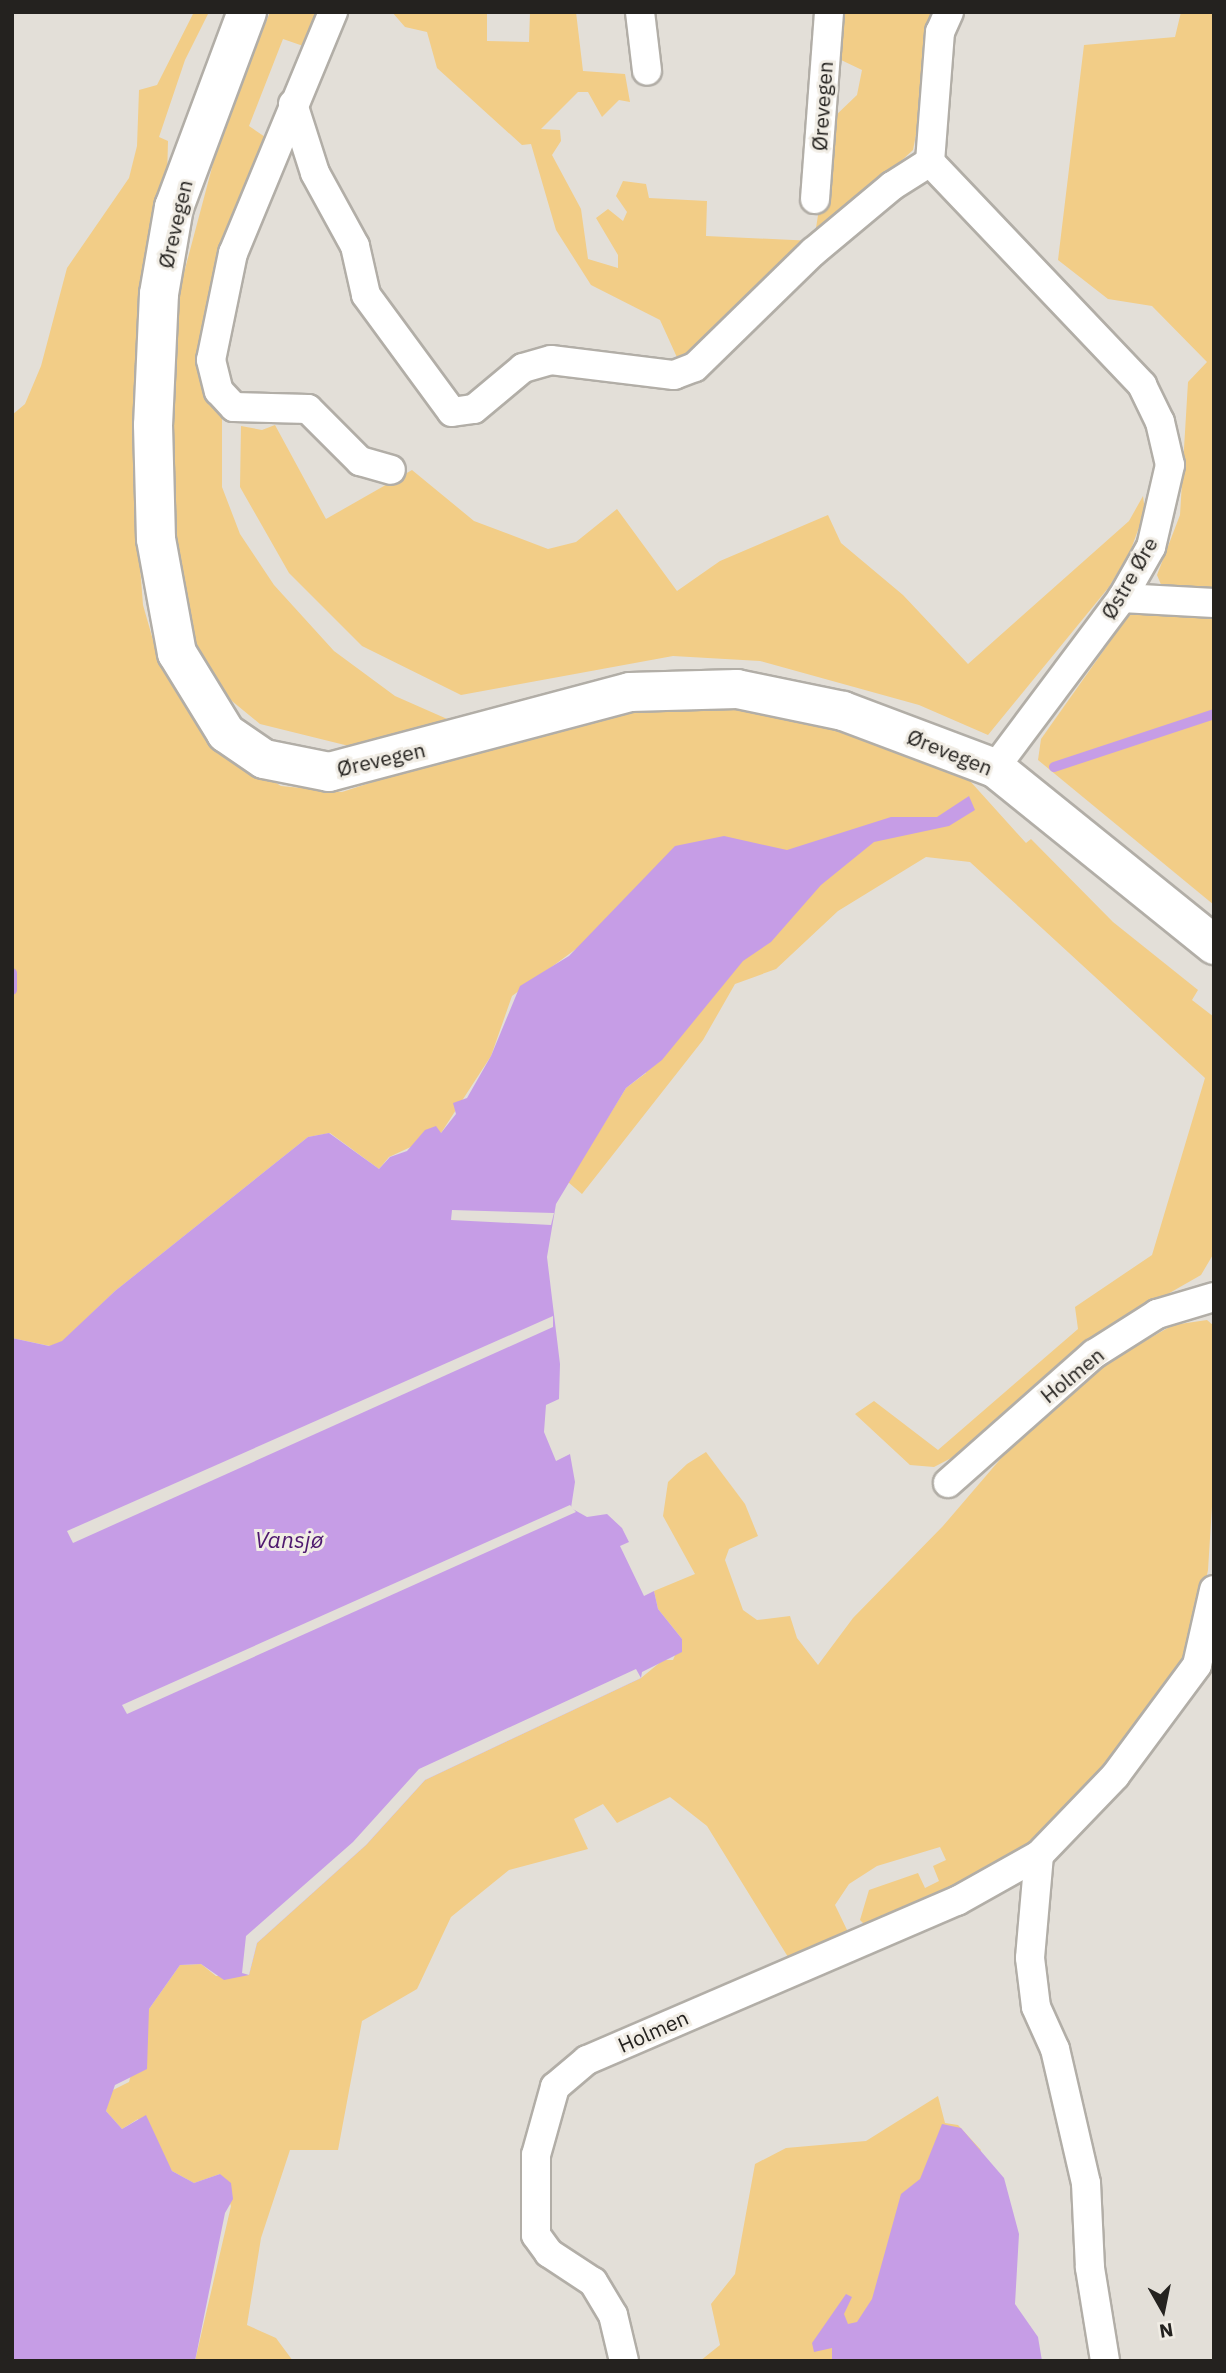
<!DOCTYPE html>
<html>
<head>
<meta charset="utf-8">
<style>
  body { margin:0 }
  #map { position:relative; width:1226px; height:2373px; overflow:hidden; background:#e3dfd8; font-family:"IBM Plex Sans",sans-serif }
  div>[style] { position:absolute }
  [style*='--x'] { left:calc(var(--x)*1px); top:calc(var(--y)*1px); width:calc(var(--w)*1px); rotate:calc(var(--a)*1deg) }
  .green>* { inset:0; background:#f2cd87 }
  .water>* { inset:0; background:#c69de6 }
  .pier>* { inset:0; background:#e3dfd8 }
  .stream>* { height:10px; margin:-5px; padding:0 5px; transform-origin:5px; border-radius:5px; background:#c69de6 }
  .roads { filter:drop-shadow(2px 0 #b2aea7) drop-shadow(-2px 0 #b2aea7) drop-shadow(0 2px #b2aea7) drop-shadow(0 -2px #b2aea7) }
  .street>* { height:28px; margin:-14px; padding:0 14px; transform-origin:14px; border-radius:14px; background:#fff }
  .secondary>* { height:38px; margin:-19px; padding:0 19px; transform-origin:19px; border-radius:19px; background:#fff }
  span { translate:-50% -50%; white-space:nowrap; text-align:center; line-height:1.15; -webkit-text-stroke:6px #f1ede5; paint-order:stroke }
  .street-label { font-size:21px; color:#24221f }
  .water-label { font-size:23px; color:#4e186e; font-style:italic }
  .frame { position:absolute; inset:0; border:14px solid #24221f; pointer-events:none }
  .north { position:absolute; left:1128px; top:2275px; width:70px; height:70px; -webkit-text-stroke:5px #f1ede5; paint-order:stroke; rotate:171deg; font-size:19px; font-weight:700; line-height:28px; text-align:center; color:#24221f }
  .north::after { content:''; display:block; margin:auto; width:24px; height:32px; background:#24221f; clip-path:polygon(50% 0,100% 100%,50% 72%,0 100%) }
</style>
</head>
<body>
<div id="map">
  <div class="green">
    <div style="clip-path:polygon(194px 12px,209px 12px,185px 60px,159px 137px,168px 141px,167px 180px,137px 527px,143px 605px,155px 647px,209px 741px,281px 786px,342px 792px,537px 729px,647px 708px,738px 708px,814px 720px,899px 746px,970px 781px,1026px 843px,1031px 839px,1113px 922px,1198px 990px,1192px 1000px,1214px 1017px,1214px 1253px,1201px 1275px,1089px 1339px,957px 1455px,934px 1467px,910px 1465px,855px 1414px,874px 1401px,938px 1450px,1078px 1329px,1075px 1307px,1152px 1255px,1205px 1078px,970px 862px,926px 857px,838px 911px,776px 969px,735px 984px,703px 1040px,582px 1194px,568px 1182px,626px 1088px,646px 1073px,576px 949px,512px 996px,491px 1056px,441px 1133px,389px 1157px,379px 1169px,330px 1133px,308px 1137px,115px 1291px,62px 1342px,50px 1346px,12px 1338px,12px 415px,25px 404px,41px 366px,67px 268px,129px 178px,137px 146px,139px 90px,157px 85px)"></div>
    <div style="clip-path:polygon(270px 12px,323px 12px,309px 48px,283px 39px,249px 126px,268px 139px,205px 322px,222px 411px,222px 487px,240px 534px,274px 585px,334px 651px,395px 696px,454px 722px,357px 748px,260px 724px,227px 697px,204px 664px,181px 609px,173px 544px,171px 394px,181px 284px,218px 145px)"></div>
    <div style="clip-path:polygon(392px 12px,487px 12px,487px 41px,529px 42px,530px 12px,576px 12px,583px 71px,625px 74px,630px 102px,619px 100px,602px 117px,588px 92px,578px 92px,541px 129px,560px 130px,561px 141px,552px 155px,581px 209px,588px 259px,618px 268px,618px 255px,596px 218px,608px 209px,623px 221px,627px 212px,616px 196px,623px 181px,646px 184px,649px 198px,707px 201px,706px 236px,814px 241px,833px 118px,857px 95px,862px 70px,839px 59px,842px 12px,940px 12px,913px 150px,680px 364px,660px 320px,591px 285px,556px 230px,531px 144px,522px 145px,437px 68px,427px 32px,405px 27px)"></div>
    <div style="clip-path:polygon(1181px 12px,1214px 12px,1214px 589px,1162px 587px,1157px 575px,1180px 515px,1188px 382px,1207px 362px,1152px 306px,1108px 299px,1058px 260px,1084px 45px,1175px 37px)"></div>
    <div style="clip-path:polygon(275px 425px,326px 519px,412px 470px,474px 521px,548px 549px,576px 542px,617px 509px,677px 591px,720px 561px,828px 515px,841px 543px,903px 595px,968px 664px,1129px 521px,1143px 496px,1145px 511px,1130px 552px,1109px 587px,988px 735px,919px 705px,760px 661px,673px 656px,461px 695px,362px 646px,289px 573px,240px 487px,241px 426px,262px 430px)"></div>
    <div style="clip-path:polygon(1141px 611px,1214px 614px,1214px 905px,1038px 760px,1041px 739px,1128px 616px)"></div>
    <div style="clip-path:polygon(1207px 1320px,1214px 1326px,1214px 1475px,1208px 1570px,1193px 1642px,1111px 1766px,1019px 1855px,870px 1930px,860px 1920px,869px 1890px,918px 1873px,925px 1888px,939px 1881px,933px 1866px,946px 1860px,940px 1847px,877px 1866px,849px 1884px,835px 1905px,848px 1932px,788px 1957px,707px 1826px,670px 1797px,617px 1823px,603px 1804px,574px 1819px,588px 1849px,509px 1870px,451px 1917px,417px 1989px,362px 2021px,338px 2150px,290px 2150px,261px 2238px,247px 2325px,276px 2338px,293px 2361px,195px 2361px,231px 2206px,220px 2174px,194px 2183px,172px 2171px,138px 2119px,122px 2129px,106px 2111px,111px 2091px,129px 2082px,149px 2009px,180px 1965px,201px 1964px,216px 1976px,249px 1975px,257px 1943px,366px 1845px,425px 1780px,641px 1678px,663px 1660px,673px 1660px,682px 1639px,658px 1609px,654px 1591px,695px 1574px,663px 1516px,668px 1482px,687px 1464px,706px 1452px,745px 1504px,758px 1536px,729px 1549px,725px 1560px,743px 1610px,757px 1620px,790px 1616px,797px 1638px,818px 1665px,853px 1618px,943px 1526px,1027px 1428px,1099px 1367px,1173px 1325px)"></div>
    <div style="clip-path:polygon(938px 2096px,945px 2123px,958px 2125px,981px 2150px,845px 2361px,700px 2361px,720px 2345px,711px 2304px,735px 2274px,755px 2164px,786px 2148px,866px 2141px)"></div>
  </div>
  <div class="water">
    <div style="clip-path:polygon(969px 796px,975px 810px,949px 826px,874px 842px,821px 885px,771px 942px,743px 961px,662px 1060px,626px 1088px,556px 1204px,547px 1257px,560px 1364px,559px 1399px,546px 1405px,544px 1432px,556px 1461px,570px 1454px,575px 1482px,571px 1508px,587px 1517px,607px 1514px,622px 1528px,629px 1542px,620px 1546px,644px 1596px,654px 1591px,658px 1609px,682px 1639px,682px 1652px,642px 1672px,641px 1678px,425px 1780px,366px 1845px,257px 1943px,249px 1975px,224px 1980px,201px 1964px,180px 1965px,149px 2009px,147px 2069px,115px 2085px,106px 2111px,122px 2129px,146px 2115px,172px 2171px,194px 2183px,220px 2174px,231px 2183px,233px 2199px,225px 2213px,195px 2361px,12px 2361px,12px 1338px,49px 1346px,62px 1341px,115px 1291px,308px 1137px,329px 1133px,379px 1169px,390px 1157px,407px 1151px,425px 1130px,436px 1126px,441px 1133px,456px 1114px,453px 1103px,467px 1098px,491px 1056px,520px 986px,569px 956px,675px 846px,724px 836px,787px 850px,891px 817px,937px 817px)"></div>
    <div style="clip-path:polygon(942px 2124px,961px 2128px,1004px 2178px,1019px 2234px,1015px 2304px,1038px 2337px,1042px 2361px,832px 2361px,832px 2348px,814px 2352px,812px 2343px,846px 2294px,852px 2297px,844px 2314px,848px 2324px,857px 2322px,872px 2299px,901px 2194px,920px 2179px)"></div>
  </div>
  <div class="pier">
    <div style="clip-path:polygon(452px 1210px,554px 1213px,551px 1225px,451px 1220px)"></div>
    <div style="clip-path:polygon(553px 1316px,553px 1327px,73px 1543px,67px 1531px)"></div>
    <div style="clip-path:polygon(570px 1505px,576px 1512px,127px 1714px,122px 1705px)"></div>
    <div style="clip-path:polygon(636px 1669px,641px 1678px,425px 1780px,366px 1845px,257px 1943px,249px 1975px,242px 1973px,246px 1936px,353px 1842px,419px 1769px)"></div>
  </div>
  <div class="stream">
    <div style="--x:1054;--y:767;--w:169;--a:-18.3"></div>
    <div style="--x:12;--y:973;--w:17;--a:90"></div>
  </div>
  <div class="roads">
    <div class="street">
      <div style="--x:333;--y:12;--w:261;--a:112.5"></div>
      <div style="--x:233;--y:253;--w:109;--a:101.6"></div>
      <div style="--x:211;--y:360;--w:32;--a:76"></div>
      <div style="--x:219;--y:391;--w:22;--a:47"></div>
      <div style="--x:234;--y:407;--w:74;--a:1.5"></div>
      <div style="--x:308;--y:409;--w:74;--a:45"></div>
      <div style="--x:360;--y:461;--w:32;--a:16"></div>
      <div style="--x:640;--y:12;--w:59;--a:83.2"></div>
      <div style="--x:949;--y:12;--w:22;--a:114"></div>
      <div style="--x:940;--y:32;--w:130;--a:94.4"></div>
      <div style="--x:930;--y:162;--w:308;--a:46.4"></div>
      <div style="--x:1142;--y:385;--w:41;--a:64.1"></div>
      <div style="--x:1160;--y:422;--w:44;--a:76.9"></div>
      <div style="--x:1170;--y:465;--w:84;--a:103"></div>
      <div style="--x:1151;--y:547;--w:59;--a:119.6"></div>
      <div style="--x:1122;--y:598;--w:212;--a:126.8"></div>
      <div style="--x:293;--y:104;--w:72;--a:72.3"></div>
      <div style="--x:315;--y:173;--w:83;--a:61.3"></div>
      <div style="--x:355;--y:246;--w:50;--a:77.3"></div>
      <div style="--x:366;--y:295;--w:145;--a:53.7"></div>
      <div style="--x:452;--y:412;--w:22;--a:-8"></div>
      <div style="--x:474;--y:409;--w:64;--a:-39.9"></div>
      <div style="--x:523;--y:368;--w:29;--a:-16"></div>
      <div style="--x:551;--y:360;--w:124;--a:7"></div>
      <div style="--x:674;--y:375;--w:22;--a:-21"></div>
      <div style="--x:695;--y:367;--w:165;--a:-44.3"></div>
      <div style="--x:813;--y:252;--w:103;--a:-39.9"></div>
      <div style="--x:892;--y:186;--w:45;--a:-32.3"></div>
      <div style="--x:815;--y:199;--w:188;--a:-85.7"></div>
      <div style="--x:1122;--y:598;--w:92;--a:3.1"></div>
      <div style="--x:948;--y:1483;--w:195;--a:-41.5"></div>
      <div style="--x:1094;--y:1354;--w:75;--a:-32.4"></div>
      <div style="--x:1157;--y:1314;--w:59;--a:-16.6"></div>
      <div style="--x:1039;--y:1855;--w:103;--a:95"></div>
      <div style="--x:1030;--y:1958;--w:49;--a:83"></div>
      <div style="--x:1036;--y:2007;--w:46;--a:65.7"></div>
      <div style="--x:1055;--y:2049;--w:138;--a:77"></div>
      <div style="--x:1086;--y:2183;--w:85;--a:87.3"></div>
      <div style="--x:1090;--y:2268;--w:94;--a:80.8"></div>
      <div style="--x:624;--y:2361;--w:47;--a:-103.4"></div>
      <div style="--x:613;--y:2315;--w:39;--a:-121"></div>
      <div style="--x:593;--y:2282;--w:53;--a:-146.6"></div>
      <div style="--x:549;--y:2253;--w:22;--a:-126"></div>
      <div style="--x:536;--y:2235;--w:80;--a:-90"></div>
      <div style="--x:536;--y:2155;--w:71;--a:-74.4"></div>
      <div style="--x:555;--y:2087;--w:42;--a:-40.2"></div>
      <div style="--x:587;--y:2060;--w:403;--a:-23.3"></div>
      <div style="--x:957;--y:1901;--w:94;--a:-29.3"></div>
      <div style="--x:1039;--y:1855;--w:110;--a:-46.1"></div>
      <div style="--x:1115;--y:1776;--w:138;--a:-53.5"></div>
      <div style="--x:1197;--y:1665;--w:77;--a:-77.2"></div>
    </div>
    <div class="secondary">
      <div style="--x:247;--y:12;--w:208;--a:110.5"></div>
      <div style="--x:174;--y:207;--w:88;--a:99.8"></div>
      <div style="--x:159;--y:294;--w:131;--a:92.6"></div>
      <div style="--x:153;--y:425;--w:114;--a:88.5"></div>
      <div style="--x:156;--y:539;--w:116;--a:79.6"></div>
      <div style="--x:177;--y:653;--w:94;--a:58.5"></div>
      <div style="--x:226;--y:733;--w:46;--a:34.4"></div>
      <div style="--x:264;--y:759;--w:66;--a:11.3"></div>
      <div style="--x:329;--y:772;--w:311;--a:-14.9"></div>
      <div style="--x:630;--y:692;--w:107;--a:-1.6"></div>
      <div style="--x:737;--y:689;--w:108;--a:11.7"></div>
      <div style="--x:843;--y:711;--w:162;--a:20.6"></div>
      <div style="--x:995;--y:768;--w:282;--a:38.9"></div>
    </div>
  </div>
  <div class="street-label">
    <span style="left:822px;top:106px;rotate:-86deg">Ørevegen</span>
    <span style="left:175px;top:224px;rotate:-77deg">Ørevegen</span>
    <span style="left:1129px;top:578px;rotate:-60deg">Østre Øre</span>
    <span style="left:950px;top:752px;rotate:22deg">Ørevegen</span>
    <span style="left:381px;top:759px;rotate:-13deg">Ørevegen</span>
    <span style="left:1072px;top:1375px;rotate:-39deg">Holmen</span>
    <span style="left:653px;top:2031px;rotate:-24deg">Holmen</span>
  </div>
  <div class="water-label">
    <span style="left:289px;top:1539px">Vansjø</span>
  </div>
  <div class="frame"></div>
  <div class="north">N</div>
</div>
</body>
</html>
